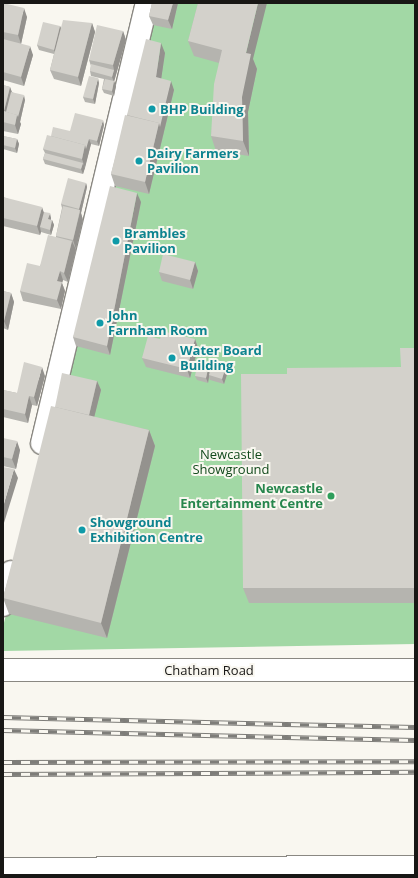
<!DOCTYPE html>
<html>
<head>
<meta charset="utf-8">
<style>
  body { margin:0 }
  #map { position:relative; width:418px; height:878px; overflow:hidden; background:#f9f7f0; font-family:"Open Sans",sans-serif }
  div>[style] { position:absolute }
  [style*='--x'] { left:calc(var(--x)*1px); top:calc(var(--y)*1px); width:calc(var(--w)*1px); rotate:calc(var(--a)*1deg) }
  .green>* { inset:0; background:#a2d8a5 }
  .roads { filter:drop-shadow(1px 0 #8a8882) drop-shadow(-1px 0 #8a8882) drop-shadow(0 1px #8a8882) drop-shadow(0 -1px #8a8882) }
  .minor>* { height:22px; margin:-11px; padding:0 11px; transform-origin:11px; border-radius:11px; background:#fff }
  .rail>* { height:4.5px; margin-top:-2.25px; transform-origin:0; background:repeating-linear-gradient(90deg,#f9f7f0 0 9px,#7e7d79 0 18px); box-sizing:border-box; border-block:1px solid #7e7d79 }
  .wall>* { inset:0; background:#b5b4af }
  .shaded-wall>* { inset:0; background:#94928e }
  .building>* { inset:0; background:#d3d1cb }
  .dots>* { width:11px; height:11px; translate:-50% -50%; box-sizing:border-box; border:2px solid #f9f7f0; border-radius:50% }
  span { translate:-50% -50%; white-space:nowrap; text-align:center; line-height:1.15; -webkit-text-stroke:4px #f9f7f0; paint-order:stroke }
  .culture-label { font-size:13px; color:#0d838f; font-weight:700 }
  .left { translate:0 -50%; text-align:left }
  .park-label { font-size:13px; color:#124a1c }
  .leisure-label { font-size:13px; color:#27864d; font-weight:700 }
  .right { translate:-100% -50%; text-align:right }
  .street-label { font-size:13px; color:#181715 }
  .frame { position:absolute; inset:0; border:4px solid #181715; pointer-events:none }
</style>
</head>
<body>
<div id="map">
  <div class="green">
    <div style="clip-path:polygon(153px 3px,415px 3px,415px 644px,3px 651px,3px 627px)"></div>
  </div>
  <div class="roads">
    <div class="minor">
      <div style="--x:42;--y:443;--w:452;--a:-76.6"></div>
      <div style="--x:3;--y:605;--w:34;--a:-76"></div>
      <div style="--x:3;--y:670;--w:412;--a:0"></div>
      <div style="--x:3;--y:869;--w:412;--a:-0.3"></div>
    </div>
  </div>
  <div class="rail">
    <div style="--x:3;--y:717;--w:412;--a:1.4"></div>
    <div style="--x:3;--y:730;--w:412;--a:1.4"></div>
    <div style="--x:3;--y:762;--w:412;--a:-0.1"></div>
    <div style="--x:3;--y:774;--w:412;--a:-0.3"></div>
  </div>
  <div class="wall">
    <div style="clip-path:polygon(3px 3px,27px 17px,21px 44px,33px 55px,24px 86px,3px 80px)"></div>
    <div style="clip-path:polygon(152px 3px,178px 3px,172px 29px,153px 25px,149px 16px)"></div>
    <div style="clip-path:polygon(198px 3px,253px 59px,257px 69px,248px 112px,249px 156px,216px 151px,211px 136px,219px 63px,194px 56px,188px 41px)"></div>
    <div style="clip-path:polygon(92px 23px,95px 32px,81px 86px,54px 79px,50px 70px,54px 54px,39px 50px,37px 45px,60px 26px,61px 28px)"></div>
    <div style="clip-path:polygon(123px 31px,126px 40px,114px 81px,116px 86px,114px 96px,104px 93px,102px 89px,104px 79px,91px 76px,90px 71px,91px 66px,89px 60px)"></div>
    <div style="clip-path:polygon(165px 53px,161px 79px,174px 90px,149px 194px,115px 186px,111px 174px,127px 115px)"></div>
    <div style="clip-path:polygon(99px 83px,95px 104px,85px 102px,83px 97px)"></div>
    <div style="clip-path:polygon(3px 85px,10px 87px,12px 92px,25px 100px,20px 122px,21px 124px,18px 134px,3px 131px,4px 132px,3px 136px,17px 139px,19px 144px,17px 153px,3px 149px)"></div>
    <div style="clip-path:polygon(104px 125px,99px 146px,91px 144px,83px 174px,45px 164px,43px 159px,45px 153px,43px 149px,51px 136px,70px 131px)"></div>
    <div style="clip-path:polygon(86px 183px,87px 187px,81px 213px,83px 220px,76px 249px,75px 249px,76px 250px,68px 282px,63px 280px,62px 283px,65px 291px,61px 309px,23px 301px,20px 291px,40px 266px,56px 237px,56px 236px,62px 208px,61px 204px)"></div>
    <div style="clip-path:polygon(3px 197px,44px 212px,51px 218px,51px 220px,52px 220px,54px 225px,51px 235px,41px 232px,40px 235px,3px 226px)"></div>
    <div style="clip-path:polygon(141px 202px,110px 355px,76px 346px,73px 337px)"></div>
    <div style="clip-path:polygon(195px 262px,198px 271px,193px 289px,162px 281px,159px 272px)"></div>
    <div style="clip-path:polygon(3px 291px,11px 293px,14px 302px,8px 330px,3px 328px)"></div>
    <div style="clip-path:polygon(160px 339px,195px 339px,198px 348px,190px 378px,146px 367px,142px 358px)"></div>
    <div style="clip-path:polygon(415px 348px,415px 603px,249px 603px,243px 588px,287px 374px,401px 367px)"></div>
    <div style="clip-path:polygon(227px 363px,229px 368px,224px 384px,210px 380px,209px 377px,208px 383px,197px 380px,195px 376px,209px 372px)"></div>
    <div style="clip-path:polygon(45px 376px,37px 406px,32px 405px,28px 423px,3px 417px,3px 390px,17px 393px)"></div>
    <div style="clip-path:polygon(97px 381px,101px 390px,94px 417px,149px 430px,155px 446px,107px 638px,9px 614px,3px 598px,55px 407px)"></div>
    <div style="clip-path:polygon(3px 438px,20px 450px,16px 469px,3px 466px)"></div>
  </div>
  <div class="shaded-wall">
    <div style="clip-path:polygon(173px 3px,178px 3px,172px 29px,168px 20px)"></div>
    <div style="clip-path:polygon(258px 3px,267px 3px,253px 59px,257px 69px,248px 112px,249px 156px,243px 141px,242px 97px,246px 53px)"></div>
    <div style="clip-path:polygon(24px 8px,27px 17px,21px 44px,18px 35px)"></div>
    <div style="clip-path:polygon(92px 23px,95px 32px,81px 86px,78px 77px)"></div>
    <div style="clip-path:polygon(60px 26px,62px 31px,56px 54px,54px 50px)"></div>
    <div style="clip-path:polygon(123px 31px,126px 40px,114px 82px,112px 77px,114px 70px,113px 65px)"></div>
    <div style="clip-path:polygon(161px 43px,165px 53px,160px 87px,156px 77px)"></div>
    <div style="clip-path:polygon(30px 46px,33px 55px,24px 86px,21px 77px)"></div>
    <div style="clip-path:polygon(98px 78px,99px 83px,95px 104px,93px 99px)"></div>
    <div style="clip-path:polygon(114px 81px,116px 86px,114px 96px,112px 91px)"></div>
    <div style="clip-path:polygon(171px 81px,174px 90px,149px 194px,145px 182px,159px 123px)"></div>
    <div style="clip-path:polygon(10px 87px,13px 96px,8px 116px,4px 111px)"></div>
    <div style="clip-path:polygon(24px 95px,25px 100px,20px 122px,21px 124px,18px 134px,15px 125px,17px 115px)"></div>
    <div style="clip-path:polygon(103px 120px,104px 125px,99px 146px,97px 141px)"></div>
    <div style="clip-path:polygon(17px 139px,19px 144px,17px 153px,15px 148px)"></div>
    <div style="clip-path:polygon(89px 139px,91px 144px,85px 168px,82px 159px,85px 145px)"></div>
    <div style="clip-path:polygon(83px 163px,85px 168px,83px 174px,81px 169px)"></div>
    <div style="clip-path:polygon(86px 183px,87px 187px,81px 213px,83px 220px,76px 249px,73px 240px,80px 212px,79px 209px)"></div>
    <div style="clip-path:polygon(137px 193px,141px 202px,110px 355px,107px 346px)"></div>
    <div style="clip-path:polygon(42px 207px,45px 216px,40px 227px,41px 232px,40px 235px,37px 226px)"></div>
    <div style="clip-path:polygon(50px 213px,51px 218px,50px 224px,48px 219px)"></div>
    <div style="clip-path:polygon(52px 220px,54px 225px,51px 235px,50px 230px)"></div>
    <div style="clip-path:polygon(72px 241px,76px 250px,68px 282px,64px 273px)"></div>
    <div style="clip-path:polygon(195px 262px,198px 271px,193px 289px,190px 280px)"></div>
    <div style="clip-path:polygon(60px 271px,63px 280px,62px 283px,65px 291px,61px 309px,57px 300px,57px 281px)"></div>
    <div style="clip-path:polygon(11px 293px,14px 302px,8px 330px,4px 321px)"></div>
    <div style="clip-path:polygon(195px 339px,198px 348px,190px 378px,187px 369px)"></div>
    <div style="clip-path:polygon(227px 363px,229px 368px,224px 384px,222px 379px)"></div>
    <div style="clip-path:polygon(42px 367px,45px 376px,37px 406px,34px 397px)"></div>
    <div style="clip-path:polygon(208px 369px,210px 374px,209px 375px,209px 377px,208px 383px,206px 378px)"></div>
    <div style="clip-path:polygon(97px 381px,101px 390px,91px 430px,88px 420px)"></div>
    <div style="clip-path:polygon(29px 396px,32px 405px,28px 423px,25px 414px)"></div>
    <div style="clip-path:polygon(149px 430px,155px 446px,107px 638px,101px 623px)"></div>
    <div style="clip-path:polygon(17px 441px,20px 450px,16px 469px,12px 459px)"></div>
    <div style="clip-path:polygon(14px 469px,18px 478px,3px 526px,3px 507px)"></div>
  </div>
  <div class="building">
    <div style="clip-path:polygon(3px 3px,24px 8px,18px 35px,3px 32px)"></div>
    <div style="clip-path:polygon(152px 3px,173px 3px,168px 20px,149px 16px)"></div>
    <div style="clip-path:polygon(198px 3px,258px 3px,246px 53px,251px 54px,242px 97px,243px 141px,211px 136px,214px 84px,222px 50px,188px 41px)"></div>
    <div style="clip-path:polygon(63px 20px,92px 23px,78px 77px,50px 70px)"></div>
    <div style="clip-path:polygon(43px 22px,60px 26px,54px 50px,37px 45px)"></div>
    <div style="clip-path:polygon(97px 25px,123px 31px,113px 65px,89px 60px)"></div>
    <div style="clip-path:polygon(3px 39px,30px 46px,21px 77px,3px 72px)"></div>
    <div style="clip-path:polygon(146px 39px,161px 43px,156px 77px,171px 81px,160px 127px,159px 123px,127px 115px)"></div>
    <div style="clip-path:polygon(91px 64px,114px 70px,112px 77px,90px 71px)"></div>
    <div style="clip-path:polygon(89px 76px,98px 78px,93px 99px,83px 97px)"></div>
    <div style="clip-path:polygon(105px 79px,114px 81px,112px 91px,102px 89px)"></div>
    <div style="clip-path:polygon(3px 85px,10px 87px,4px 111px,17px 115px,15px 125px,3px 122px)"></div>
    <div style="clip-path:polygon(11px 92px,24px 95px,18px 117px,17px 115px,6px 112px)"></div>
    <div style="clip-path:polygon(75px 113px,103px 120px,97px 141px,89px 139px,86px 149px,85px 145px,51px 136px,53px 127px,70px 131px)"></div>
    <div style="clip-path:polygon(125px 115px,159px 123px,145px 182px,111px 174px)"></div>
    <div style="clip-path:polygon(47px 135px,85px 145px,82px 159px,43px 149px)"></div>
    <div style="clip-path:polygon(3px 136px,17px 139px,15px 148px,3px 145px)"></div>
    <div style="clip-path:polygon(45px 153px,83px 163px,81px 169px,43px 159px)"></div>
    <div style="clip-path:polygon(68px 178px,86px 183px,79px 209px,61px 204px)"></div>
    <div style="clip-path:polygon(110px 186px,137px 193px,107px 346px,73px 337px)"></div>
    <div style="clip-path:polygon(3px 197px,42px 207px,37px 226px,3px 218px)"></div>
    <div style="clip-path:polygon(63px 206px,80px 210px,73px 240px,56px 236px)"></div>
    <div style="clip-path:polygon(44px 212px,50px 213px,48px 219px,52px 220px,50px 230px,40px 227px)"></div>
    <div style="clip-path:polygon(48px 235px,72px 241px,64px 273px,60px 271px,57px 281px,62px 282px,57px 300px,20px 291px,27px 263px,40px 266px)"></div>
    <div style="clip-path:polygon(163px 254px,195px 262px,190px 280px,159px 272px)"></div>
    <div style="clip-path:polygon(3px 291px,11px 293px,4px 321px,3px 320px)"></div>
    <div style="clip-path:polygon(162px 331px,195px 339px,187px 369px,142px 358px,148px 336px,160px 339px)"></div>
    <div style="clip-path:polygon(400px 348px,415px 348px,415px 588px,243px 588px,241px 374px,287px 374px,287px 368px,401px 367px)"></div>
    <div style="clip-path:polygon(213px 359px,227px 363px,222px 379px,209px 375px)"></div>
    <div style="clip-path:polygon(24px 362px,42px 367px,34px 397px,29px 396px,25px 414px,3px 409px,3px 390px,17px 393px)"></div>
    <div style="clip-path:polygon(197px 366px,208px 369px,206px 378px,195px 376px)"></div>
    <div style="clip-path:polygon(62px 373px,97px 381px,89px 415px,55px 407px)"></div>
    <div style="clip-path:polygon(51px 406px,149px 430px,101px 623px,3px 598px)"></div>
    <div style="clip-path:polygon(3px 438px,17px 441px,12px 459px,3px 457px)"></div>
    <div style="clip-path:polygon(3px 467px,14px 469px,3px 507px)"></div>
  </div>
  <div class="dots">
    <div style="left:152px;top:109px;background:#0f9aa8"></div>
    <div style="left:139px;top:161px;background:#0f9aa8"></div>
    <div style="left:116px;top:241px;background:#0f9aa8"></div>
    <div style="left:100px;top:323px;background:#0f9aa8"></div>
    <div style="left:172px;top:358px;background:#0f9aa8"></div>
    <div style="left:331px;top:496px;background:#2e9e5b"></div>
    <div style="left:82px;top:530px;background:#0f9aa8"></div>
  </div>
  <div class="culture-label">
    <span class="left" style="left:160px;top:109px">BHP Building</span>
    <span class="left" style="left:147px;top:161px">Dairy Farmers<br>Pavilion</span>
    <span class="left" style="left:124px;top:241px">Brambles<br>Pavilion</span>
    <span class="left" style="left:108px;top:323px">John<br>Farnham Room</span>
    <span class="left" style="left:180px;top:358px">Water Board<br>Building</span>
    <span class="left" style="left:90px;top:530px">Showground<br>Exhibition Centre</span>
  </div>
  <div class="park-label">
    <span style="left:231px;top:462px">Newcastle<br>Showground</span>
  </div>
  <div class="leisure-label">
    <span class="right" style="left:323px;top:496px">Newcastle<br>Entertainment Centre</span>
  </div>
  <div class="street-label">
    <span style="left:209px;top:670px">Chatham Road</span>
  </div>
  <div class="frame"></div>
</div>
</body>
</html>
